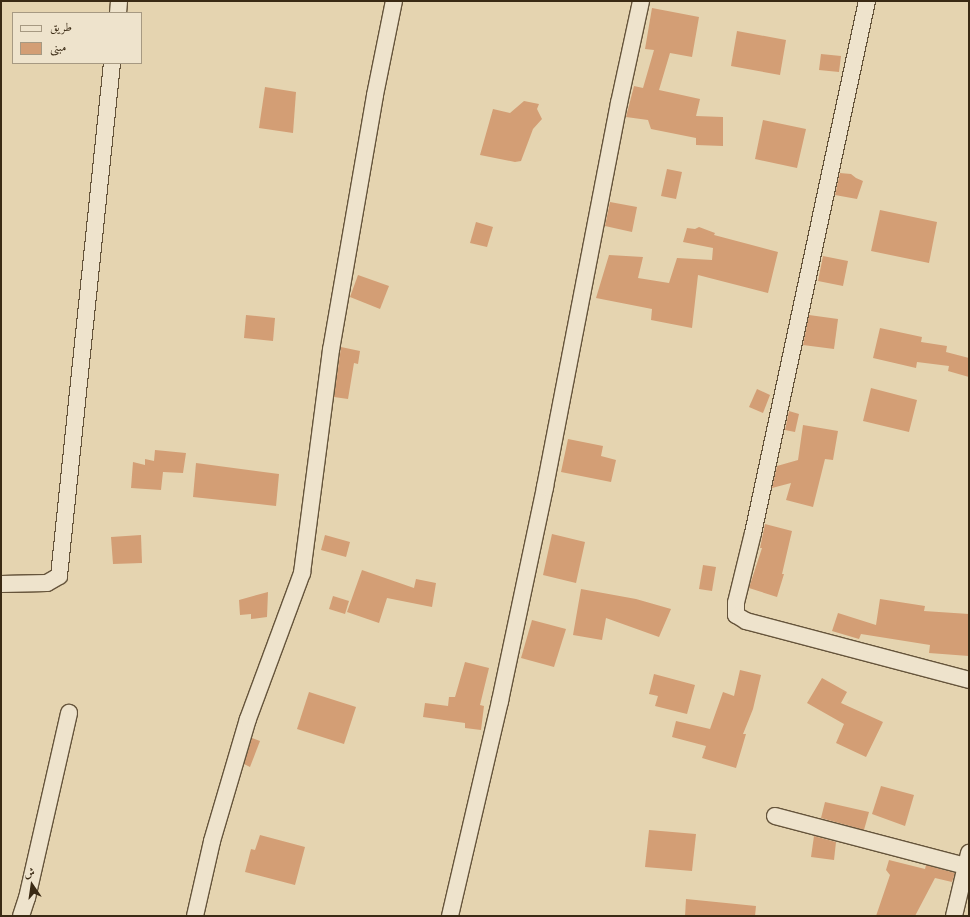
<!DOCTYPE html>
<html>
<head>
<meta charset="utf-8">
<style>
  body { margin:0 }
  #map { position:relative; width:970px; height:917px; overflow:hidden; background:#e5d4b0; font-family:"IM FELL English",Amiri,serif }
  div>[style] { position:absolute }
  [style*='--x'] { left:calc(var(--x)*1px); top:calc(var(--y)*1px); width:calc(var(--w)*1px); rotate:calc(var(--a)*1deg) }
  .building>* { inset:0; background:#d39e75 }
  .roads { filter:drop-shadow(1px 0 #65543b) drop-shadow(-1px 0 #65543b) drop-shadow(0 1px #65543b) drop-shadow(0 -1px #65543b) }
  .minor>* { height:16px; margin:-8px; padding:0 8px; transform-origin:8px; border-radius:8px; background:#eee3cc }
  span { translate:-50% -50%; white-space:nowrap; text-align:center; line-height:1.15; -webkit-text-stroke:4px #eee3cc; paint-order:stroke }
  .frame { position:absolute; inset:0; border:2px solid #3a2a14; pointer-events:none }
  .legend { position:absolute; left:12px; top:12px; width:130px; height:52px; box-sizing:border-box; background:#eee3cc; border:1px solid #a69982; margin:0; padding:5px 7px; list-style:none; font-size:12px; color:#3a2a14 }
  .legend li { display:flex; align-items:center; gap:8px; height:20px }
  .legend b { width:20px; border:1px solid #a69982 }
  .north { position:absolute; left:12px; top:865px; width:40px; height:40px; -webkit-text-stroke:3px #eee3cc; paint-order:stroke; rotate:347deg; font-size:11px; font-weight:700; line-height:16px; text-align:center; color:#3a2a14 }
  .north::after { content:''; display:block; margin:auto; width:14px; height:18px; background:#3a2a14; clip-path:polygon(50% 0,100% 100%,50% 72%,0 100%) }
</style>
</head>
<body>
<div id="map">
  <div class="building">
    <div style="clip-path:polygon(652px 8px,699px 17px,692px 57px,670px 53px,659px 90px,700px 99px,696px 116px,723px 117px,723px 146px,696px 145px,696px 138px,651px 129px,648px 120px,626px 117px,634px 86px,643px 88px,654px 50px,645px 49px)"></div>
    <div style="clip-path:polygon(737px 31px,786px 40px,780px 75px,731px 66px)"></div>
    <div style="clip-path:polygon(821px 54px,841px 56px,839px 72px,819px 70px)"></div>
    <div style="clip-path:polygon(265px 87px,296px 92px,293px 133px,259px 128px)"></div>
    <div style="clip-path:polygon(524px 101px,539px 104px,537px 109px,542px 119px,533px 129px,521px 161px,515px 162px,480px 155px,493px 109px,510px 113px)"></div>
    <div style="clip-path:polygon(763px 120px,806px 129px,797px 168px,755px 159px)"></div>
    <div style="clip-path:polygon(667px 169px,682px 172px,676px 199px,661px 196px)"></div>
    <div style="clip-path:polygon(840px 173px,851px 174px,856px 178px,863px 181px,857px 199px,835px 195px)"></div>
    <div style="clip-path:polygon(610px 202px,637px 207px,632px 232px,605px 226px)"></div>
    <div style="clip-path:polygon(880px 210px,937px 222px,929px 263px,871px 251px)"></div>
    <div style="clip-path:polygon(476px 222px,493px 227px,487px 247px,470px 243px)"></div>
    <div style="clip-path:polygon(699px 227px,715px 233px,714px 235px,778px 252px,768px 293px,698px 275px,692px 328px,651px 320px,652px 309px,596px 298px,609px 255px,643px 257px,638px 278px,669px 283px,677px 258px,712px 260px,713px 248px,683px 242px,687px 228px,695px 229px)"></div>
    <div style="clip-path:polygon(823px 256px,848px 261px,843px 286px,818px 281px)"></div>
    <div style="clip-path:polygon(358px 275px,389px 286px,380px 309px,350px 297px)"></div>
    <div style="clip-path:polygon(246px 315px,275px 318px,273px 341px,244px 338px)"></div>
    <div style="clip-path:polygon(809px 315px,838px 319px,834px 349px,803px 345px)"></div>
    <div style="clip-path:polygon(880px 328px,922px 337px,921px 342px,947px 346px,946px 352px,969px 358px,969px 377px,948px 371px,949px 366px,917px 362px,916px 368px,873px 358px)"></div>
    <div style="clip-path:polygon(341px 347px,360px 351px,358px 364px,354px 363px,348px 399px,334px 397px)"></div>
    <div style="clip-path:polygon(871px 388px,917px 400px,909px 432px,863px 421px)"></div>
    <div style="clip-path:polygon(757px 389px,770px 395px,763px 413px,749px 407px)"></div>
    <div style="clip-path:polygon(789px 411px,799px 414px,795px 432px,785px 430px)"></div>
    <div style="clip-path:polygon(803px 425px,838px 431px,833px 460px,825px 459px,813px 507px,786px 500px,791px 483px,772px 488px,777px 466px,798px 460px)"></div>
    <div style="clip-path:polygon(568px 439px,603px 446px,601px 456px,616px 460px,611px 482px,561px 472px)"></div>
    <div style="clip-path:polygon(155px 450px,186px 453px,183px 473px,163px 472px,161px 490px,131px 488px,133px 462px,145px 465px,145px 459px,154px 461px)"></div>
    <div style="clip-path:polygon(196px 463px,279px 474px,276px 506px,193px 497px)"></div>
    <div style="clip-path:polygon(765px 524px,792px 531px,782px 574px,784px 574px,777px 597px,749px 588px,762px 548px,760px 548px)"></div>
    <div style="clip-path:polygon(552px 534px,585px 542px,576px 583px,543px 575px)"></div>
    <div style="clip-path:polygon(141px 535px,142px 563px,113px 564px,111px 537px)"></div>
    <div style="clip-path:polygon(325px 535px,350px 542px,346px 557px,321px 550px)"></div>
    <div style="clip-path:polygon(703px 565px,716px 567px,712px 591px,699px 589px)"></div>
    <div style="clip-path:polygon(362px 570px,414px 588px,416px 579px,436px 583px,432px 607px,387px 598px,379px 623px,347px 612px)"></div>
    <div style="clip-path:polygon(581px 589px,636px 599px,671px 609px,659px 637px,606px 618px,602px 640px,573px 635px)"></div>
    <div style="clip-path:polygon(268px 592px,267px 617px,251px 619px,251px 614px,240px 615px,239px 600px)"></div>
    <div style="clip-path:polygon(333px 596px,349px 601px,345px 614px,329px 609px)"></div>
    <div style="clip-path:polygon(880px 599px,925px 606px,924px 611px,969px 614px,969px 656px,929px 653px,930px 645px,861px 634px,859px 639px,832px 631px,838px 613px,876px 625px)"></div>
    <div style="clip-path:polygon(532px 620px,566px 629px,554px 667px,521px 658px)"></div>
    <div style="clip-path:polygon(465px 662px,489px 668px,480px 705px,484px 706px,481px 730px,465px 728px,465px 723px,423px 717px,425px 703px,448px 706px,449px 697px,455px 697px)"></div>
    <div style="clip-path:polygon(740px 670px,761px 675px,753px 709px,743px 734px,746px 734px,736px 768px,702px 758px,706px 746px,672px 737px,676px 721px,710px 729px,723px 692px,734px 696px)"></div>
    <div style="clip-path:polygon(654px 674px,695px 685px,687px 714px,655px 706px,658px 696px,649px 694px)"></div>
    <div style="clip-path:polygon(822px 678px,847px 692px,841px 703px,883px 722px,866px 757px,836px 743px,844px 724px,807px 703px)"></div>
    <div style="clip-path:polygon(309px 692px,356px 707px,344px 744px,297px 729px)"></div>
    <div style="clip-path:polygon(252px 738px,260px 741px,250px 767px,244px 764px)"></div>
    <div style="clip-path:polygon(881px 786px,914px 795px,905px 826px,872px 814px)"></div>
    <div style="clip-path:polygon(825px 802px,869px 812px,864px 830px,821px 818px)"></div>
    <div style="clip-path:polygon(649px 830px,696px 834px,692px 871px,645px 867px)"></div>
    <div style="clip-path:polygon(260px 835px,305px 847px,295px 885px,245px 872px,251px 849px,255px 850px)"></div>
    <div style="clip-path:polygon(814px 836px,836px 842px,834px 860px,811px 857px)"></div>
    <div style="clip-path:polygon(889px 860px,925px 869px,926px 865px,955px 873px,952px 882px,935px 878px,915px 916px,876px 916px,890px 875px,886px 870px)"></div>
    <div style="clip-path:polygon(686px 899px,756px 906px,755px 916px,685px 916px)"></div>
  </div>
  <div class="roads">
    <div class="minor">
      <div style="--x:867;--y:1;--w:544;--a:102.09"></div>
      <div style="--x:753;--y:533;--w:72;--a:103.7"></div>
      <div style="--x:736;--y:603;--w:12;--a:90"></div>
      <div style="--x:736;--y:615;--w:12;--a:31"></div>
      <div style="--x:746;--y:621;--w:231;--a:14.8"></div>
      <div style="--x:118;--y:13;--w:12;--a:-85"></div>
      <div style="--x:1;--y:584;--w:46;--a:-1.2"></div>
      <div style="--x:47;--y:583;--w:14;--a:-30"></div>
      <div style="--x:59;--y:576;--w:516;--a:-84.1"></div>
      <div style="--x:775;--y:816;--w:197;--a:14.7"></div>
      <div style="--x:21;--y:916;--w:19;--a:-72"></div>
      <div style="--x:27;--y:898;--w:190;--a:-77.2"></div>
      <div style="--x:195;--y:916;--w:77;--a:-77.2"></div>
      <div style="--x:212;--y:841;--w:127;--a:-73.6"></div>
      <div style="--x:248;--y:719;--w:156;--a:-69.7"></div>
      <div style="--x:302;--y:573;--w:225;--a:-82.6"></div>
      <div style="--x:331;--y:350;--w:259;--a:-80.2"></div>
      <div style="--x:375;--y:95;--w:96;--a:-78.6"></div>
      <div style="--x:450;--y:916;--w:221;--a:-76.9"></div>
      <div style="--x:500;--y:701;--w:219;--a:-78.1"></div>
      <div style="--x:545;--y:487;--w:391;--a:-79.1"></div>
      <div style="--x:619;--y:103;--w:104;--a:-77.8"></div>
      <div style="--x:954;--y:916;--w:65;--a:-76.6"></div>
    </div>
  </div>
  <div class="frame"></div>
  <ul class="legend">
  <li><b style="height:5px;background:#eee3cc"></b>طريق</li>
  <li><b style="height:11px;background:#d39e75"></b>مبنى</li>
  </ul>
  <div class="north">ش</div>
</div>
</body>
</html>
